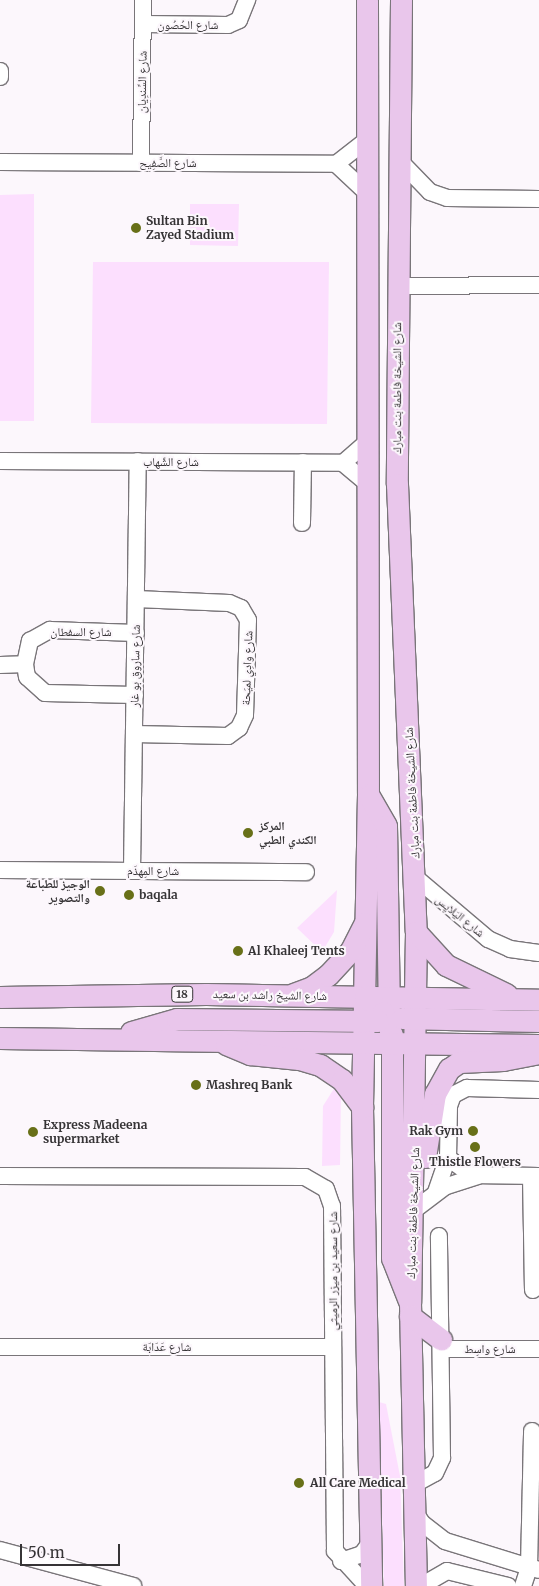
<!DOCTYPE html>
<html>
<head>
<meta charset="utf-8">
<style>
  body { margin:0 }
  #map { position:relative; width:539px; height:1586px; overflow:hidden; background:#fcf7fc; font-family:Merriweather,"Noto Naskh Arabic",serif }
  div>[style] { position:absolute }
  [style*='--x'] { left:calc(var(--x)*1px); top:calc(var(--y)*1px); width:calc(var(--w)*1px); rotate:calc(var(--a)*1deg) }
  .green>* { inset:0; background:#fcdffe }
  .roads { filter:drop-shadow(1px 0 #797579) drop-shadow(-1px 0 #797579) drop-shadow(0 1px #797579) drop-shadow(0 -1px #797579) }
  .minor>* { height:16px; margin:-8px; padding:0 8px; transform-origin:8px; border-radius:8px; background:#fff }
  .major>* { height:21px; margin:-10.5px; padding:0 10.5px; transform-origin:10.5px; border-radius:10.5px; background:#e9c6eb }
  .dots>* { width:14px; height:14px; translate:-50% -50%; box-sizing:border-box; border:2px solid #fcf7fc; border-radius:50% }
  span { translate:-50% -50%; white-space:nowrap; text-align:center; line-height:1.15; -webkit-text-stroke:4px #fcf7fc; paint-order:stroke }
  .shield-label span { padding:1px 4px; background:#fcf7fc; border:1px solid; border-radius:4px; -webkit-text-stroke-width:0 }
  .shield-label { font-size:11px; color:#363436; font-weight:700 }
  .street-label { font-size:12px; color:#363436 }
  .poi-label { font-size:12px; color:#363436; font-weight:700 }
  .left { translate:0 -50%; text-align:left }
  .right { translate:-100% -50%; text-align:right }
  .scale { position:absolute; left:20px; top:1544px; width:100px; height:22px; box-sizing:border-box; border:2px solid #363436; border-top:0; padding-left:6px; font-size:15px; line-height:18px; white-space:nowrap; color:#363436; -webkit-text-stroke:4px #fcf7fc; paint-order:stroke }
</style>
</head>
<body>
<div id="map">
  <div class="green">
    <div style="clip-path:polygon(34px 194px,34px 421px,0 421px,0 195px)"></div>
    <div style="clip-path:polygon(190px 204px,239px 204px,238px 246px,190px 245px)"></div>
    <div style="clip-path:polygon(93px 262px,329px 262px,327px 424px,91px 423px)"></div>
    <div style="clip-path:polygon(337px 890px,334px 932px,322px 952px,297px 928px)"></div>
    <div style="clip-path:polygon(335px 1087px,341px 1092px,340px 1165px,322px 1166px,323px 1106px)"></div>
    <div style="clip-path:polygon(379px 1402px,386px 1404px,400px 1476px,404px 1586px,384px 1586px)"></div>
  </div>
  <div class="roads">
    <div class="minor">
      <div style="--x:143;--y:24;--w:85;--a:0.7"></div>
      <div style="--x:228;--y:25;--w:12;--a:-24"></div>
      <div style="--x:239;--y:20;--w:22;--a:-68"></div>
      <div style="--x:0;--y:71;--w:6;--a:90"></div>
      <div style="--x:398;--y:159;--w:46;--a:45.9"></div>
      <div style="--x:430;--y:192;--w:18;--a:19"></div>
      <div style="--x:447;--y:198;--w:92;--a:0.6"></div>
      <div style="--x:0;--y:162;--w:336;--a:0.3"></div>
      <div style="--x:336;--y:164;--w:39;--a:-38"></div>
      <div style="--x:141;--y:163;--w:163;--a:-89.3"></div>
      <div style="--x:336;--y:164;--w:42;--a:43.1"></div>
      <div style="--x:398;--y:286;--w:141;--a:-0.4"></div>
      <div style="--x:0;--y:461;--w:343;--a:0.3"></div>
      <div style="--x:343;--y:463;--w:30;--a:40"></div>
      <div style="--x:343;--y:463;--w:30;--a:-41"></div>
      <div style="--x:302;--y:523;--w:61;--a:-89.1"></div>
      <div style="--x:0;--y:665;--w:25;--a:-2"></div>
      <div style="--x:135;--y:695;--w:90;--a:-178.7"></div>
      <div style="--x:45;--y:693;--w:24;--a:-138"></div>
      <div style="--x:27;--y:677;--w:13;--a:-99"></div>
      <div style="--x:25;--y:664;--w:24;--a:-78"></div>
      <div style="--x:30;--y:641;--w:23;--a:-29"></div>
      <div style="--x:50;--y:630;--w:86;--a:2"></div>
      <div style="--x:134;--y:734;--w:94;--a:1.2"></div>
      <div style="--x:228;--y:736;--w:14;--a:-36"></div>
      <div style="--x:239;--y:728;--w:14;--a:-65"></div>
      <div style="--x:245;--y:715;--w:95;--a:-88.2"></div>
      <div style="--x:248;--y:620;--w:14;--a:-120"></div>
      <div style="--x:241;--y:608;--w:13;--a:-157"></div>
      <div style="--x:229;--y:603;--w:93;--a:-177.5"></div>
      <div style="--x:0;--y:870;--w:306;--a:0.4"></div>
      <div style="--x:132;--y:871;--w:410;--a:-89.2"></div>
      <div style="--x:415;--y:877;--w:96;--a:40.3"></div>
      <div style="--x:488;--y:939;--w:24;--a:24"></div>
      <div style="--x:510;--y:949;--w:29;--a:8"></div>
      <div style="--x:448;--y:1158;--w:29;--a:36"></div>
      <div style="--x:471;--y:1175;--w:68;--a:0.8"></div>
      <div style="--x:0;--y:1176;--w:305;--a:0.2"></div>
      <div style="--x:305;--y:1177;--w:24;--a:30"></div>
      <div style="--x:326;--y:1189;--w:18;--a:71"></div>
      <div style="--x:332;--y:1206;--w:345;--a:89.5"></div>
      <div style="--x:335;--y:1551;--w:47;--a:47.6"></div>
      <div style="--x:531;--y:1176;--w:114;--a:89"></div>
      <div style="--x:436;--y:1192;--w:36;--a:-71"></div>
      <div style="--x:448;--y:1158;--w:52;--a:-88.9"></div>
      <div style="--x:449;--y:1106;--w:12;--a:-70"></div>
      <div style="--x:453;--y:1095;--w:16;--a:-27"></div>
      <div style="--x:467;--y:1088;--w:72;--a:1.6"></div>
      <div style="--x:414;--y:1210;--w:38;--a:-37"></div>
      <div style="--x:444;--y:1187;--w:36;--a:-18"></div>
      <div style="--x:0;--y:1347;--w:333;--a:0"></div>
      <div style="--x:441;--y:1349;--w:98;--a:0"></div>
      <div style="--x:413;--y:1485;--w:25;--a:-29"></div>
      <div style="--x:435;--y:1473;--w:17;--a:-65"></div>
      <div style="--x:442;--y:1458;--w:222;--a:-90.8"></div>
      <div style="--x:414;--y:1511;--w:14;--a:56"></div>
      <div style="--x:422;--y:1523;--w:29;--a:38"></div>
      <div style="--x:445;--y:1541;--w:98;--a:17.1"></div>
      <div style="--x:0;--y:1550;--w:138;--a:15.1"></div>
      <div style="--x:341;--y:1561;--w:22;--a:-18"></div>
      <div style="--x:362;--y:1554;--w:14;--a:-54"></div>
      <div style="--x:421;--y:1586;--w:30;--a:-30"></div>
      <div style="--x:447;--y:1571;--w:63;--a:13.8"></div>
      <div style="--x:523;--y:1586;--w:20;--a:-72"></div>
      <div style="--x:529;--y:1567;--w:136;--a:-88.7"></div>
    </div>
    <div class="major">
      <div style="--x:367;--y:0;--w:794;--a:89.93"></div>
      <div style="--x:368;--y:794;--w:313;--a:91.1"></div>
      <div style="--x:362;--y:1107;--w:479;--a:88.9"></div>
      <div style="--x:401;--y:0;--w:484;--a:90.5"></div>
      <div style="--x:397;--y:484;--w:448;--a:87.6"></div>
      <div style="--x:416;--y:932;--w:371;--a:90.9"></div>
      <div style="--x:410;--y:1303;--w:283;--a:88.8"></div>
      <div style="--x:369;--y:796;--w:34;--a:60"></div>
      <div style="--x:386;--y:826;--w:185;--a:89.1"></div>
      <div style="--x:416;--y:932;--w:45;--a:47.7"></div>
      <div style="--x:446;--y:965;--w:67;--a:25.8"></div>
      <div style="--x:293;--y:994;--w:20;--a:-20"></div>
      <div style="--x:312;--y:987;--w:20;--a:-37"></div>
      <div style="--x:328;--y:975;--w:34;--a:-47"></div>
      <div style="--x:351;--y:950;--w:30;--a:-63"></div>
      <div style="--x:0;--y:997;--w:206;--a:-0.8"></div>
      <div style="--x:206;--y:994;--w:333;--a:1"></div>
      <div style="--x:365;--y:997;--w:23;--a:40"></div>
      <div style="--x:383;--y:1012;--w:25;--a:69"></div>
      <div style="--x:392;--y:1035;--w:223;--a:90"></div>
      <div style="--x:392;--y:1258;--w:46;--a:68.4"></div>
      <div style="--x:402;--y:1018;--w:137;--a:1.3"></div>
      <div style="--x:131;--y:1032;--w:48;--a:-15.8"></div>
      <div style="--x:177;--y:1019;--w:201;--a:0.6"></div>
      <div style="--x:0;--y:1038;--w:539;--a:0.74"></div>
      <div style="--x:226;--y:1044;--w:26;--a:23"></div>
      <div style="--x:250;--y:1054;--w:49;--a:5.8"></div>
      <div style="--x:299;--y:1059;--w:22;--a:16"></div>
      <div style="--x:320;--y:1065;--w:27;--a:34"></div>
      <div style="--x:342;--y:1080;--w:34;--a:53"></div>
      <div style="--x:425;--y:1157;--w:64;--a:-81"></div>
      <div style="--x:435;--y:1094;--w:29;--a:-61"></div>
      <div style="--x:449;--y:1069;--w:12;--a:-35"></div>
      <div style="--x:459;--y:1062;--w:44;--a:-2.6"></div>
      <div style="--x:503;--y:1060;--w:37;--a:-11"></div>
      <div style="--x:410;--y:1316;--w:39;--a:37"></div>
    </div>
  </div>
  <div class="dots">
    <div style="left:136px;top:228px;background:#687018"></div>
    <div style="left:248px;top:833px;background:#687018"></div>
    <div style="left:100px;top:891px;background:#687018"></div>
    <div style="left:129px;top:895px;background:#687018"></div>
    <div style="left:238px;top:951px;background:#687018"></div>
    <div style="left:196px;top:1085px;background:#687018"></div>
    <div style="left:473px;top:1131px;background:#687018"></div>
    <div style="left:33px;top:1132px;background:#687018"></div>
    <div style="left:475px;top:1147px;background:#687018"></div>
    <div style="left:299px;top:1483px;background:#687018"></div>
  </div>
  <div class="shield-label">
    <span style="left:182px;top:994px">18</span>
  </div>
  <div class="street-label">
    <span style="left:188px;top:25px">شارع الحُصُون</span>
    <span style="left:142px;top:82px;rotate:-89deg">شارع السِّندِيان</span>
    <span style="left:168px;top:163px">شارع الصَّفِيح</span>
    <span style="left:397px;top:388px;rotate:-90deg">شارع الشيخة فاطمة بنت مبارك</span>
    <span style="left:171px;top:462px">شارع الشِّهاب</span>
    <span style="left:81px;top:632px">شارع السفطان</span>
    <span style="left:135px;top:666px;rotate:-89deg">شارع ساروق بو غار</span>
    <span style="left:247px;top:668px;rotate:-88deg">شارع وادِي لميَحة</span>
    <span style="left:412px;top:793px;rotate:-93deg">شارع الشيخة فاطمة بنت مبارك</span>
    <span style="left:153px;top:871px">شارع المِهذَم</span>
    <span style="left:460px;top:916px;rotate:39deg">شارع اليَلايِس</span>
    <span style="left:270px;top:995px;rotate:1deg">شارع الشيخ راشد بن سعيد</span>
    <span style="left:413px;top:1213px;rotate:-88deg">شارع الشيخة فاطمة بنت مبارك</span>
    <span style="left:333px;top:1271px;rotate:-90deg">شارع سعيد بن ميزر الرميثي</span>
    <span style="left:167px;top:1347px">شارع عَدَابَة</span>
    <span style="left:490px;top:1349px">شارع واسِط</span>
  </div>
  <div class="poi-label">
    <span class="left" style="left:146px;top:228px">Sultan Bin<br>Zayed Stadium</span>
    <span class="left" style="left:259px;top:833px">المركز<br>الكندي الطبي</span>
    <span class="right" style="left:90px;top:891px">الوجيز للطباعة<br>والتصوير</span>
    <span class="left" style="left:139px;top:895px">baqala</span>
    <span class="left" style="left:248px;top:951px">Al Khaleej Tents</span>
    <span class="left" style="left:206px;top:1085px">Mashreq Bank</span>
    <span class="left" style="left:43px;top:1132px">Express Madeena<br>supermarket</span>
    <span class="right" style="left:463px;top:1131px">Rak Gym</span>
    <span style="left:475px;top:1162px">Thistle Flowers</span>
    <span class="left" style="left:310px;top:1483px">All Care Medical</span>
  </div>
  <div class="scale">50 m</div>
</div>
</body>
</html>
